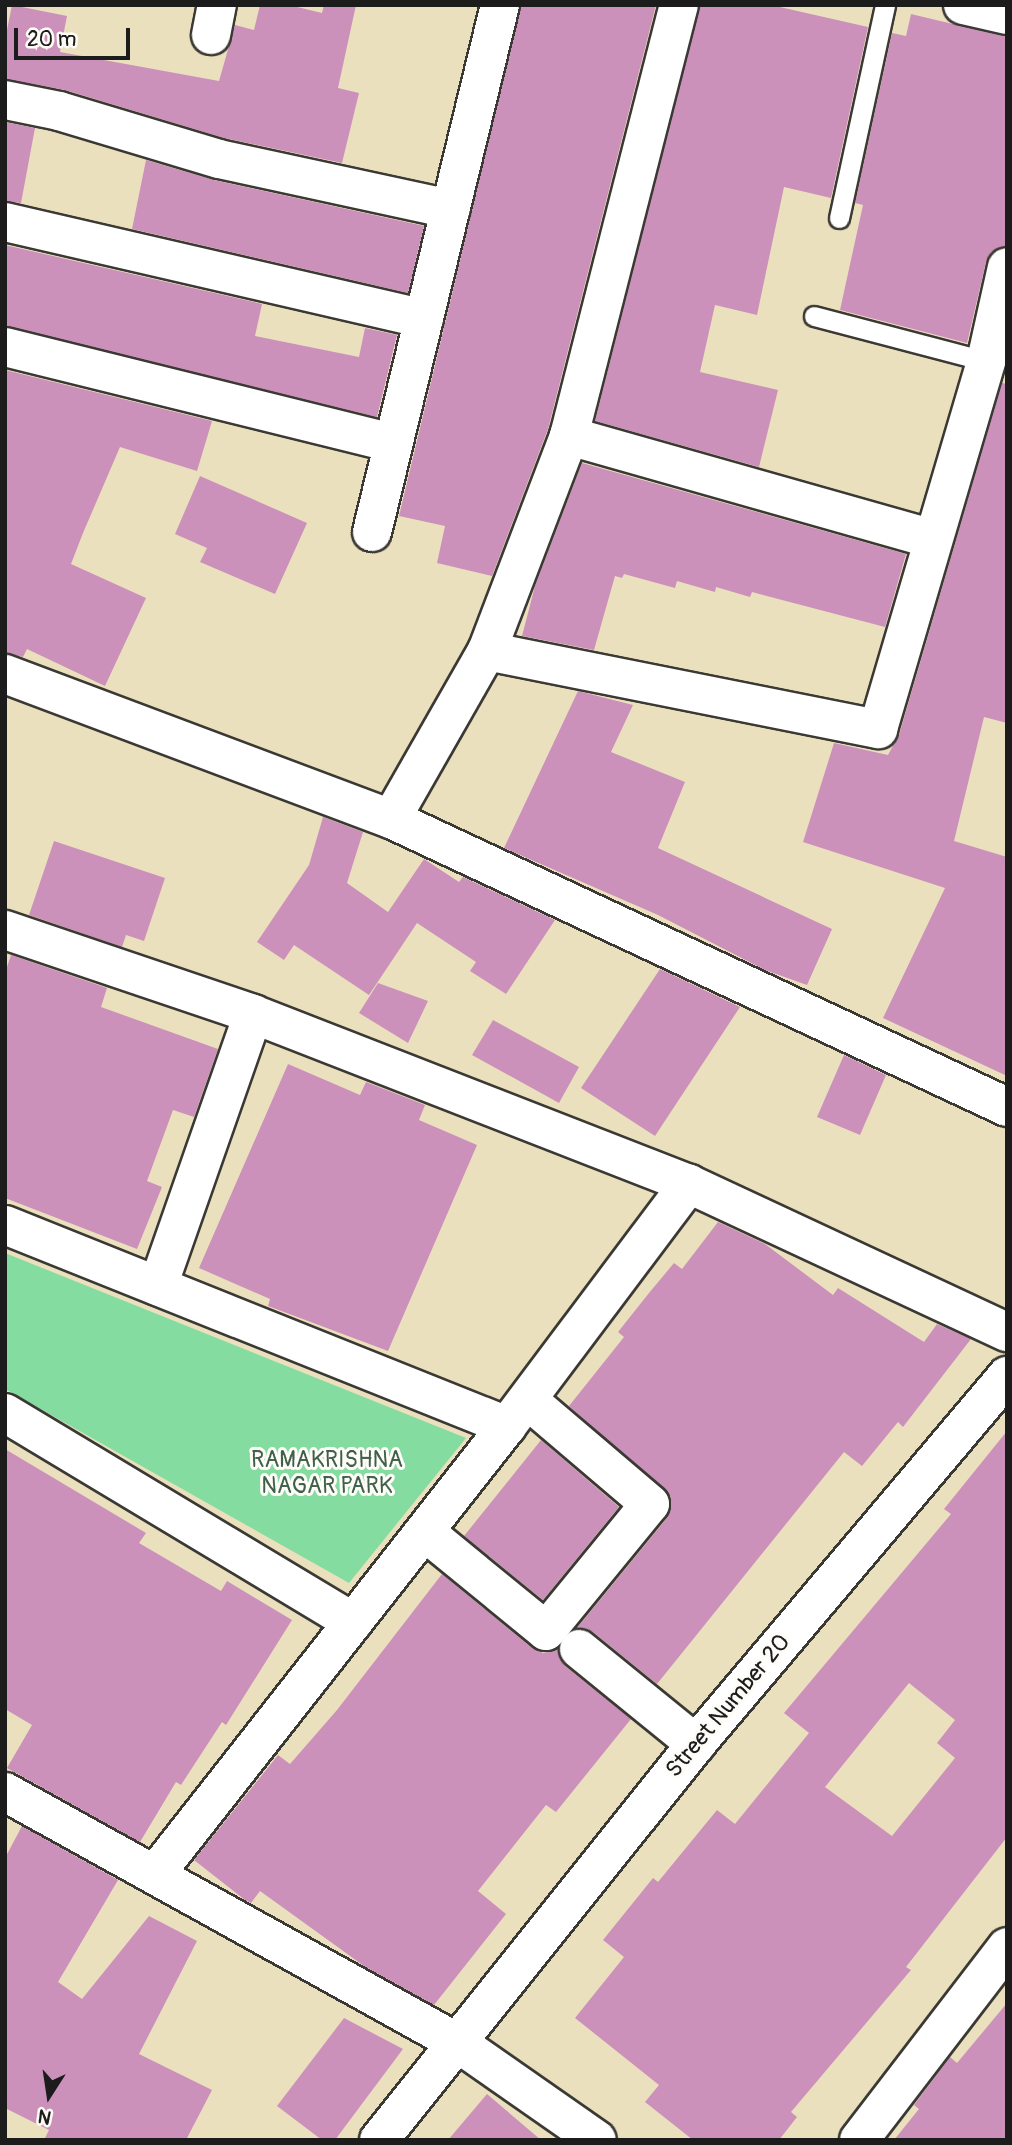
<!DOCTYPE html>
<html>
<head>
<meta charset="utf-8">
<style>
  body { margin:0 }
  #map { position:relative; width:1012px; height:2145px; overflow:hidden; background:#ebe0bd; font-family:Pangolin,sans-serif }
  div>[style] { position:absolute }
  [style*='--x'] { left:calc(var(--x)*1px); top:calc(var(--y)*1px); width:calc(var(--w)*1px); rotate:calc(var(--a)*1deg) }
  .green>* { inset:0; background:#84dca1 }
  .building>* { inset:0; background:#cc91bb }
  .roads { filter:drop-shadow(2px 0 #3b3934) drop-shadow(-2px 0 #3b3934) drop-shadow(0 2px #3b3934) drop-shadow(0 -2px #3b3934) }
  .service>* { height:19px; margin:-9.5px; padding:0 9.5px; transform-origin:9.5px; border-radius:9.5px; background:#fff }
  .minor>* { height:38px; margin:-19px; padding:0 19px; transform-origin:19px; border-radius:19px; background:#fff }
  .tertiary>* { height:38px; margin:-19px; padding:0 19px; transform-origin:19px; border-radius:19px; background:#fff }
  span { translate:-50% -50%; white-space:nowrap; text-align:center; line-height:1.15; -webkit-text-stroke:6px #fdfcf7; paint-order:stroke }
  .park-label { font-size:23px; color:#405f4b }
  .street-label { font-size:23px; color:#1c1c1c }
  .frame { position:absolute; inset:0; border:7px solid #1c1c1c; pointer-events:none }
  .north { position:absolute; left:14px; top:2061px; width:70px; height:70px; -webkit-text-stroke:5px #fdfcf7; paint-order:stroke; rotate:192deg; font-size:19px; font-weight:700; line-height:28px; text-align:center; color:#1c1c1c }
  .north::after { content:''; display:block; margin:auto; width:24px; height:32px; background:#1c1c1c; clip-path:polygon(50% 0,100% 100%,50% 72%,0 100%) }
  .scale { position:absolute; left:14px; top:28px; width:116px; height:32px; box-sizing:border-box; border:4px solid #1c1c1c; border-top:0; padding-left:9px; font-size:21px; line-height:24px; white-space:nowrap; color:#1c1c1c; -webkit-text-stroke:5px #fdfcf7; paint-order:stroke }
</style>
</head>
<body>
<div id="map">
  <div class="green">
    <div style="clip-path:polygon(5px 1253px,466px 1438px,349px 1583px,5px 1389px)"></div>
  </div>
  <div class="building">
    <div style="clip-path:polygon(12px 5px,67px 16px,60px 52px,219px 81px,235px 25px,254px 30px,260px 5px,289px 5px,322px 13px,324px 5px,356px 5px,338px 88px,359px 93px,342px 163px,224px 138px,65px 90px,5px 79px,5px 40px)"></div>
    <div style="clip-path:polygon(521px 5px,656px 5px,548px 429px,492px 576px,437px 563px,445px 526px,399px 516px)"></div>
    <div style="clip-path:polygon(700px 5px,771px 5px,868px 27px,831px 198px,784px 187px,757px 315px,715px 305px,700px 372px,778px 390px,759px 467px,595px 421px)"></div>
    <div style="clip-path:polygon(911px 14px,1007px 37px,1007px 246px,991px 252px,986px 262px,967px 343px,840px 310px,863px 205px,855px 203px,892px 33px,906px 36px)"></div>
    <div style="clip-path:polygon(5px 122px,35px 128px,21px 203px,5px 201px)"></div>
    <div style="clip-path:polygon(146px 160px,214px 180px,424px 226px,408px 293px,132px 229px)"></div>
    <div style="clip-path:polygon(5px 245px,262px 304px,255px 336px,359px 357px,365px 328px,397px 335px,377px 417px,5px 326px)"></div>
    <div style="clip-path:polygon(5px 370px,212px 421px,197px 471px,120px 447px,83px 533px,71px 564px,146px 598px,105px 686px,27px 649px,23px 657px,5px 653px)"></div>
    <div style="clip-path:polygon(1002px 383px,1007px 384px,1007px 723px,984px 717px,954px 841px,1007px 857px,1007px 1076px,883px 1018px,945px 888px,803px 842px,834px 743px,888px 755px,899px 735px)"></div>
    <div style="clip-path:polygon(582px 463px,906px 554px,885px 627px,752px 592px,750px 597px,716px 587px,715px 592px,677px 581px,675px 588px,624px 574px,622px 578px,615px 576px,594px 650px,522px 636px,535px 586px)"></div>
    <div style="clip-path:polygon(200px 476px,307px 523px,275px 594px,200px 562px,207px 548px,175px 534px)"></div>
    <div style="clip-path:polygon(578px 691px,633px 705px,611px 752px,685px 782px,658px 848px,832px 929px,807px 985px,765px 970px,658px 915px,504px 848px)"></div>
    <div style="clip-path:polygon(323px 817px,363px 832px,347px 883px,388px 912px,424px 859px,459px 882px,463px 877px,555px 920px,506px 994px,470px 971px,476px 962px,417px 923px,369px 995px,294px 945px,284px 960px,257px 942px,309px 865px)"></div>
    <div style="clip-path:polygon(54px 841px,165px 878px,144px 941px,126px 935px,122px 947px,29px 915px)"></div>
    <div style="clip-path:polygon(11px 955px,107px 988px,101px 1007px,218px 1049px,194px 1117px,173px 1110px,147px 1181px,162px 1187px,137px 1249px,5px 1198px,5px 973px)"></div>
    <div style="clip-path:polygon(660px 969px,740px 1007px,655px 1136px,581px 1088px)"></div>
    <div style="clip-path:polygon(378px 983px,428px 1001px,408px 1043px,359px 1013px)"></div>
    <div style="clip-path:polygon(493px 1020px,579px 1067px,559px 1103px,472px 1055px)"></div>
    <div style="clip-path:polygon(844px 1055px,886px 1075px,860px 1135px,817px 1117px)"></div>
    <div style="clip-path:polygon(288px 1064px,360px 1095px,366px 1082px,425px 1105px,419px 1120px,477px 1145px,388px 1351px,268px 1306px,270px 1299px,199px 1268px)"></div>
    <div style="clip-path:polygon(718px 1222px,765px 1244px,833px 1295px,838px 1288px,924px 1342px,937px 1324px,971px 1339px,903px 1427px,898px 1422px,862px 1466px,844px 1452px,657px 1684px,593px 1632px,577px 1628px,667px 1518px,671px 1497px,569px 1406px,624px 1337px,618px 1332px,649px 1293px,674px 1263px,682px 1269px)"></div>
    <div style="clip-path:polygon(evenodd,1007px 1431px,1007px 1837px,906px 1967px,911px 1970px,791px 2112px,797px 2117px,779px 2140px,693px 2140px,645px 2102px,659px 2085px,575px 2018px,624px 1957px,603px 1940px,653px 1878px,658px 1882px,717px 1810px,735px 1824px,809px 1733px,784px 1713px,951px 1514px,944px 1509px,1007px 1431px,909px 1683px,955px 1720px,937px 1743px,955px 1758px,892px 1836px,825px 1787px,909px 1683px)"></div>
    <div style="clip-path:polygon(541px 1440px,619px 1507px,543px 1600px,464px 1536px)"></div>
    <div style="clip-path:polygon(5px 1449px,146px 1533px,139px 1543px,221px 1591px,227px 1581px,292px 1620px,226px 1725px,222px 1722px,181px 1785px,176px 1782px,140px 1842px,7px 1768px,32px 1725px,5px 1709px)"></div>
    <div style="clip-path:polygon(442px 1574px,532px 1648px,543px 1653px,558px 1649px,565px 1666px,631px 1719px,556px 1812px,546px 1805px,478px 1891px,506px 1914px,434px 2005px,364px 1966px,260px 1891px,251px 1903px,245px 1900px,194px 1860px,278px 1755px,290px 1764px,337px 1710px)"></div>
    <div style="clip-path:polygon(22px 1826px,118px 1880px,58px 1982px,82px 1999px,149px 1916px,197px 1941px,139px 2054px,212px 2090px,186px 2140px,44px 2140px,49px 2130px,5px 2108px,5px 1858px)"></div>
    <div style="clip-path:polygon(1007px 2003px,1007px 2140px,894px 2140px,919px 2109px,914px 2105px,950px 2057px,957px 2063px)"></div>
    <div style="clip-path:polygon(344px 2018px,403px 2049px,335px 2140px,322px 2140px,277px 2106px)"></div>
    <div style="clip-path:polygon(487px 2094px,541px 2140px,448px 2140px)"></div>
  </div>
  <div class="roads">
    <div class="service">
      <div style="--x:839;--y:218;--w:218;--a:-77.8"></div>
      <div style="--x:814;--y:316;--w:178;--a:14.7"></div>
    </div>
    <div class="minor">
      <div style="--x:963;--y:5;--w:45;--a:12.8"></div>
      <div style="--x:211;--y:35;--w:31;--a:-79"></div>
      <div style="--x:5;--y:100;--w:55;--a:11.5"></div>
      <div style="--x:59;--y:111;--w:167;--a:16.7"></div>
      <div style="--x:219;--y:159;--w:237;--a:12.2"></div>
      <div style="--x:5;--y:222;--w:430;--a:13"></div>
      <div style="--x:5;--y:347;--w:399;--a:13.9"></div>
      <div style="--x:569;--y:436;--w:378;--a:15.8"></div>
      <div style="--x:372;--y:532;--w:542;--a:-76.35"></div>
      <div style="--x:487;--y:651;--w:399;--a:11.3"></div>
      <div style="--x:878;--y:729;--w:384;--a:-73.6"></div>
      <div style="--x:986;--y:361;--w:96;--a:-77.4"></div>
      <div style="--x:5;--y:674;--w:412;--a:20.6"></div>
      <div style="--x:391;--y:819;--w:680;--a:25.06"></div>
      <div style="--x:391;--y:819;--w:193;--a:-60.3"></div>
      <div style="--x:487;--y:651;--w:230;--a:-69.1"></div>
      <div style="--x:569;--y:436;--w:445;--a:-75.7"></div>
      <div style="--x:5;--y:1225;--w:541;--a:21.82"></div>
      <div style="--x:158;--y:1286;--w:288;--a:-70.7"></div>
      <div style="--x:5;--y:1413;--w:406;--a:31"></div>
      <div style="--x:425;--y:1532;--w:156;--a:39.3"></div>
      <div style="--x:546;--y:1631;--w:164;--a:-50.7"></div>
      <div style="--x:650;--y:1504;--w:160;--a:-139.6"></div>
      <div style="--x:579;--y:1649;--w:151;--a:39.1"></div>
      <div style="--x:5;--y:1792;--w:518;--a:28.99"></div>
      <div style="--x:458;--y:2043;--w:169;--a:34.9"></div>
      <div style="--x:156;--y:1873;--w:568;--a:-51.86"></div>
      <div style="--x:507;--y:1426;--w:303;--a:-53.1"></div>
      <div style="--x:379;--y:2140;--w:507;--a:-51.32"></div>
      <div style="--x:696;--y:1744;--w:482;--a:-49.8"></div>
      <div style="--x:859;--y:2140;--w:243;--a:-52.5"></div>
    </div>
    <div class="tertiary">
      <div style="--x:5;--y:930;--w:262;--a:18.7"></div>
      <div style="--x:253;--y:1014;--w:468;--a:21.3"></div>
      <div style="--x:689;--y:1184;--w:351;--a:25"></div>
    </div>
  </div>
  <div class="park-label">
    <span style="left:327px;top:1473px">RAMAKRISHNA<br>NAGAR PARK</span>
  </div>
  <div class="street-label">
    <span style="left:728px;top:1706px;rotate:-50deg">Street Number 20</span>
  </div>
  <div class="frame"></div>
  <div class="north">N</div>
  <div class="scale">20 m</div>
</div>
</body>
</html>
